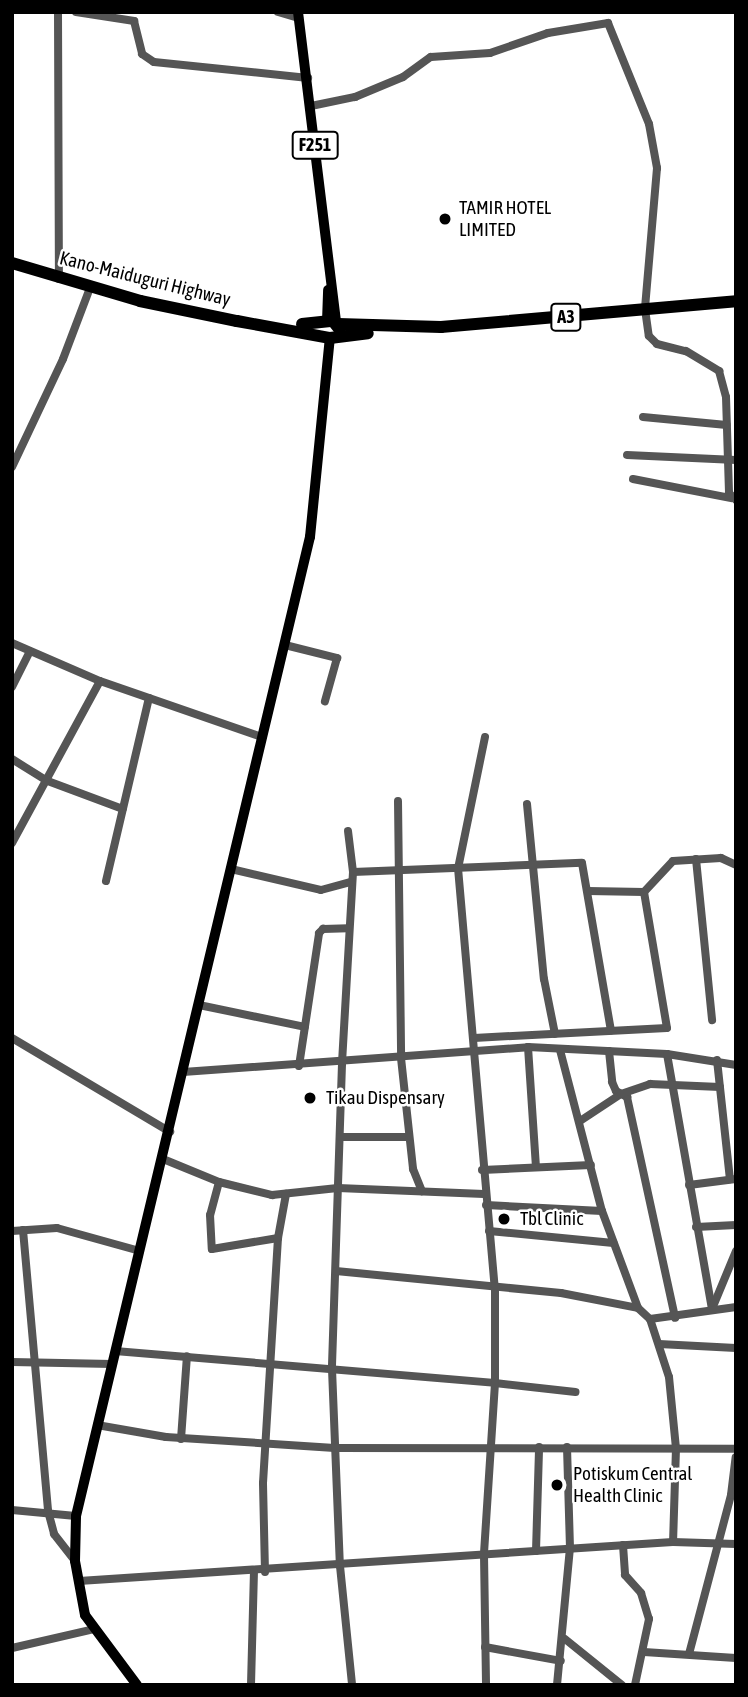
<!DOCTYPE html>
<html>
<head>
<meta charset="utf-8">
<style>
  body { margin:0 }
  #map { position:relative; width:748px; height:1697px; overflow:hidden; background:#fff; font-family:"Asap Condensed",sans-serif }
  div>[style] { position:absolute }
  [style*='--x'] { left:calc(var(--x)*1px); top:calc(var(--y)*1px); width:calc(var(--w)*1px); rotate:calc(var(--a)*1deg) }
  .minor>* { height:8px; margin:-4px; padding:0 4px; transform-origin:4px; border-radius:4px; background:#555 }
  .major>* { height:10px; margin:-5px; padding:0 5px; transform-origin:5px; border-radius:5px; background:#000 }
  .highway>* { height:12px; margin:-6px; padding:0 6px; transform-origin:6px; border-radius:6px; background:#000 }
  .dots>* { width:19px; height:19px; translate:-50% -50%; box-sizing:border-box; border:4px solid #fff; border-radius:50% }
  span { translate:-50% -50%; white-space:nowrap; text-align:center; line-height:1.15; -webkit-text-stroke:5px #fff; paint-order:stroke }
  .shield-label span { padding:2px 5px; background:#fff; border:2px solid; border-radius:5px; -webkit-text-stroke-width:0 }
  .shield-label { font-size:18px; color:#000; font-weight:700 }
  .poi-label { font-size:19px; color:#000 }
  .left { translate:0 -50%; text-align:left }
  .street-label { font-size:19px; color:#000 }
  .frame { position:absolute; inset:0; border:14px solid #000; pointer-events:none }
</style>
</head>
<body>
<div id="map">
  <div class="minor">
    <div style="--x:58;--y:12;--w:267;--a:89.8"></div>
    <div style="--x:76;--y:12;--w:59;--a:8.8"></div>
    <div style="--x:134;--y:21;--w:34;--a:76"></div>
    <div style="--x:142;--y:54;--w:14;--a:34"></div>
    <div style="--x:154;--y:62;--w:155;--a:5.9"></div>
    <div style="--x:278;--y:12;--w:22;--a:16"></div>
    <div style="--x:311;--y:106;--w:45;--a:-11.6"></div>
    <div style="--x:355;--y:97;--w:52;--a:-22.6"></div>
    <div style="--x:403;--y:77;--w:34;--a:-36"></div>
    <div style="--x:431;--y:57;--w:59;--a:-3.9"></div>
    <div style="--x:490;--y:53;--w:61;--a:-19"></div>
    <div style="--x:548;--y:33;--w:61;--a:-9.5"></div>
    <div style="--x:608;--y:23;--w:109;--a:67.9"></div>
    <div style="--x:649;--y:124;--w:45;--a:79.7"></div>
    <div style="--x:657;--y:168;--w:142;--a:94.9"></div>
    <div style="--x:645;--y:309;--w:27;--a:82"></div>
    <div style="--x:649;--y:336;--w:11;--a:45"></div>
    <div style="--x:657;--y:344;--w:30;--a:14"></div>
    <div style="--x:686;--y:351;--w:39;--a:31"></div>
    <div style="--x:719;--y:371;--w:27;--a:75"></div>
    <div style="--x:726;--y:397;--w:96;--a:88.2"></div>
    <div style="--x:729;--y:493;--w:10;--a:45"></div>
    <div style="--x:643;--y:417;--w:84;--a:5.4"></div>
    <div style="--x:627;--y:455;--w:109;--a:2.6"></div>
    <div style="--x:12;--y:467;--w:119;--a:-64.7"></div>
    <div style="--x:63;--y:359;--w:76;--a:-69.2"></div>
    <div style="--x:633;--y:479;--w:100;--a:11"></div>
    <div style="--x:12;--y:643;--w:96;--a:23.4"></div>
    <div style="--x:100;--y:681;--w:171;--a:19.1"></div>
    <div style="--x:285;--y:645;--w:54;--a:14"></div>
    <div style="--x:337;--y:658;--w:45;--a:105.6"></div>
    <div style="--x:12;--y:687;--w:40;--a:-63.4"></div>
    <div style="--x:485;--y:737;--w:134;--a:101.6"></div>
    <div style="--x:458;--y:868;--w:422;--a:85"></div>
    <div style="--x:495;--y:1288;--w:95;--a:90"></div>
    <div style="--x:495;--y:1383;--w:81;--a:6.4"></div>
    <div style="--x:12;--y:759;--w:39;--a:32"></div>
    <div style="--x:45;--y:780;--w:83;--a:20.4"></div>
    <div style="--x:398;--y:801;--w:257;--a:89.3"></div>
    <div style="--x:401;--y:1058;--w:112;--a:83.8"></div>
    <div style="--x:413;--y:1169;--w:24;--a:68"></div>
    <div style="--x:527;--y:804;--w:176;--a:84.5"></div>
    <div style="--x:544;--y:979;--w:56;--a:78.7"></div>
    <div style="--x:348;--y:831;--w:41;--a:83"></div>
    <div style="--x:353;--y:872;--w:192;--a:93.3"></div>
    <div style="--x:342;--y:1064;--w:305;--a:91.9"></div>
    <div style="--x:332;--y:1369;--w:197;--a:87.7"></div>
    <div style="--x:340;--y:1566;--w:120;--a:84.2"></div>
    <div style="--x:12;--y:843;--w:184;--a:-61.5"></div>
    <div style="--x:696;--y:859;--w:162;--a:84.3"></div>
    <div style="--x:231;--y:869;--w:92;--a:13.1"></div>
    <div style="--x:321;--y:890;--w:31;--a:-15"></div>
    <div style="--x:353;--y:872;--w:229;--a:-2.3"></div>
    <div style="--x:582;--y:863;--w:170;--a:80.2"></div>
    <div style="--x:106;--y:881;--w:188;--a:-76.8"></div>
    <div style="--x:588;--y:891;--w:56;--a:1"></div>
    <div style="--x:644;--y:892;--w:42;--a:-46.9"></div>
    <div style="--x:673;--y:861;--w:48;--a:-3.6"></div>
    <div style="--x:721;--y:858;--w:17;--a:25"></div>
    <div style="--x:199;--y:1005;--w:108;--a:11.7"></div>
    <div style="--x:12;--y:1038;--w:184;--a:30.7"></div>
    <div style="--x:474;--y:1038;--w:193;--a:-3"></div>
    <div style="--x:667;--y:1028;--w:138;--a:-99.6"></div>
    <div style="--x:528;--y:1047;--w:120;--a:86.2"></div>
    <div style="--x:560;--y:1050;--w:166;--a:75.4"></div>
    <div style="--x:602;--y:1211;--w:103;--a:69.6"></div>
    <div style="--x:638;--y:1308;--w:16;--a:43"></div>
    <div style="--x:650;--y:1319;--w:61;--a:71.9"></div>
    <div style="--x:669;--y:1377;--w:71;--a:84.4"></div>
    <div style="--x:676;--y:1448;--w:94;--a:91.8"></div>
    <div style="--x:609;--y:1051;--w:31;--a:84"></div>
    <div style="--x:612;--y:1082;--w:10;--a:66"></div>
    <div style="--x:616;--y:1091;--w:13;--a:29"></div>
    <div style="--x:627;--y:1097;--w:226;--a:77.7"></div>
    <div style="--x:667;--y:1054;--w:259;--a:80"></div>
    <div style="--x:717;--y:1060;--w:120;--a:83.8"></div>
    <div style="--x:299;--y:1066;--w:134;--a:-81.4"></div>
    <div style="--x:319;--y:933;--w:6;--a:-45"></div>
    <div style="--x:323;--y:929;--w:25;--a:-2"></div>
    <div style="--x:183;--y:1072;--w:346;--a:-4.1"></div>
    <div style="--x:528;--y:1047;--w:139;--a:2.9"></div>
    <div style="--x:667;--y:1054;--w:70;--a:9.1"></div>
    <div style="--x:580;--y:1121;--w:49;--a:-33.4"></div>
    <div style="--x:621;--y:1094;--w:31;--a:-19"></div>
    <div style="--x:650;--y:1084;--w:70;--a:2.5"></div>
    <div style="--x:340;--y:1137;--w:69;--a:0"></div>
    <div style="--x:163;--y:1159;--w:61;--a:22.3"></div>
    <div style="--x:219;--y:1182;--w:55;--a:13.8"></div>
    <div style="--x:272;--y:1195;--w:66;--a:-6.1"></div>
    <div style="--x:338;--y:1188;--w:146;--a:2.4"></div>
    <div style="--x:482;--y:1170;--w:109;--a:-2.6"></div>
    <div style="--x:219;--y:1182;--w:34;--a:105"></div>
    <div style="--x:210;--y:1215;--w:34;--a:87"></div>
    <div style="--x:212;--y:1249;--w:67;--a:-9.5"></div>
    <div style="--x:689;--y:1185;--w:47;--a:-7.3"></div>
    <div style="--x:486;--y:1205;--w:116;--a:3"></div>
    <div style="--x:696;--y:1227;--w:40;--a:-2.9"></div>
    <div style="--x:23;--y:1230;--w:282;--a:84.9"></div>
    <div style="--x:48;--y:1511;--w:24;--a:75"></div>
    <div style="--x:54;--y:1534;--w:34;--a:52"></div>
    <div style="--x:12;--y:1231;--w:45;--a:-3.8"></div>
    <div style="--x:57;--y:1228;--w:86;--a:15.5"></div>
    <div style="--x:489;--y:1231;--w:125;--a:5.5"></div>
    <div style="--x:336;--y:1271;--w:226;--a:5.6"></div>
    <div style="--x:561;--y:1293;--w:78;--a:11"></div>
    <div style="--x:712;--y:1309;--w:63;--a:-67.5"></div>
    <div style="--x:650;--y:1319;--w:87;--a:-7.9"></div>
    <div style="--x:659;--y:1344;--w:77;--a:3"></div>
    <div style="--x:115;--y:1351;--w:381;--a:4.8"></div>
    <div style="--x:495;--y:1383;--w:172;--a:93.7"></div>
    <div style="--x:484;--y:1555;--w:130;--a:89.1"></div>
    <div style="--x:12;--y:1362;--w:100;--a:1.1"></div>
    <div style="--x:97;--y:1425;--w:70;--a:9.9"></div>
    <div style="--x:166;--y:1437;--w:169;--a:3.7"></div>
    <div style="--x:335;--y:1448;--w:401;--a:0.1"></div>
    <div style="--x:181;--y:1439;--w:83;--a:-85.9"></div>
    <div style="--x:12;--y:1510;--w:64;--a:5.4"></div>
    <div style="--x:623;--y:1545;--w:30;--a:86"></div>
    <div style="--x:625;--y:1575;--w:24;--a:48"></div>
    <div style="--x:641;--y:1593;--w:27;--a:73"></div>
    <div style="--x:649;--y:1619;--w:67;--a:102"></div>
    <div style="--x:536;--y:1551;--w:104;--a:-88.3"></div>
    <div style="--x:265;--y:1572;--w:89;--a:-91.3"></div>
    <div style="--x:263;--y:1483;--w:245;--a:-86.5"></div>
    <div style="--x:278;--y:1238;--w:45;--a:-79.7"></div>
    <div style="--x:79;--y:1581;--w:595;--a:-3.76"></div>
    <div style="--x:673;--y:1542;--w:63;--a:1.8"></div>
    <div style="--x:565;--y:1639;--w:73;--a:38.9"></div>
    <div style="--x:485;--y:1647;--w:77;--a:10.4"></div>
    <div style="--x:12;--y:1648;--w:84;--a:-13"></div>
    <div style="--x:644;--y:1652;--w:92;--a:3.7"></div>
    <div style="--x:689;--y:1654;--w:164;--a:-75.2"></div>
    <div style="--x:731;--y:1495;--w:38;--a:-83"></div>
    <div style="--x:251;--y:1685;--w:113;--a:-88.5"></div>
    <div style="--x:557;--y:1685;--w:138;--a:-84.6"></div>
    <div style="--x:570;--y:1548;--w:101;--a:-91.7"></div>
  </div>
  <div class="major">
    <div style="--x:298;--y:12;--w:312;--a:83"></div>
    <div style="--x:327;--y:322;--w:32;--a:-88"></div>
    <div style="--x:137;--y:1685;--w:87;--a:-126.6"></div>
    <div style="--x:85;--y:1615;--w:55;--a:-100.5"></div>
    <div style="--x:75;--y:1561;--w:45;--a:-88.7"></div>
    <div style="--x:76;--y:1516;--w:1007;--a:-76.56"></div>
    <div style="--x:310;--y:537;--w:200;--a:-84.3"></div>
  </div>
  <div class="highway">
    <div style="--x:12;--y:263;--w:134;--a:16.5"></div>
    <div style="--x:140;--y:301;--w:99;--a:11.7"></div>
    <div style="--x:237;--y:321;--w:95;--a:10.4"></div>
    <div style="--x:330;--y:338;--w:38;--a:-7"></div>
    <div style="--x:302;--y:324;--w:31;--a:-6"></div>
    <div style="--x:333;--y:321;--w:11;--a:52"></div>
    <div style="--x:338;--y:324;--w:103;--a:1.7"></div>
    <div style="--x:441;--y:327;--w:296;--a:-5"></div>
  </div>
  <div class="dots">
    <div style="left:445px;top:219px;background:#000"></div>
    <div style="left:310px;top:1098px;background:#000"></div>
    <div style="left:504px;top:1219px;background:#000"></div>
    <div style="left:557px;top:1485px;background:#000"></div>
  </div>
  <div class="shield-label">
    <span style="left:315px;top:145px">F251</span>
    <span style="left:566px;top:317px">A3</span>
  </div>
  <div class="poi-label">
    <span class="left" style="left:459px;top:219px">TAMIR HOTEL<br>LIMITED</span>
    <span class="left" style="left:326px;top:1098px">Tikau Dispensary</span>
    <span class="left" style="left:520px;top:1219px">Tbl Clinic</span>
    <span class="left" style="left:573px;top:1485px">Potiskum Central<br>Health Clinic</span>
  </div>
  <div class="street-label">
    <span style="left:145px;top:279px;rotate:14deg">Kano-Maiduguri Highway</span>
  </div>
  <div class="frame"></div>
</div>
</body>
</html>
